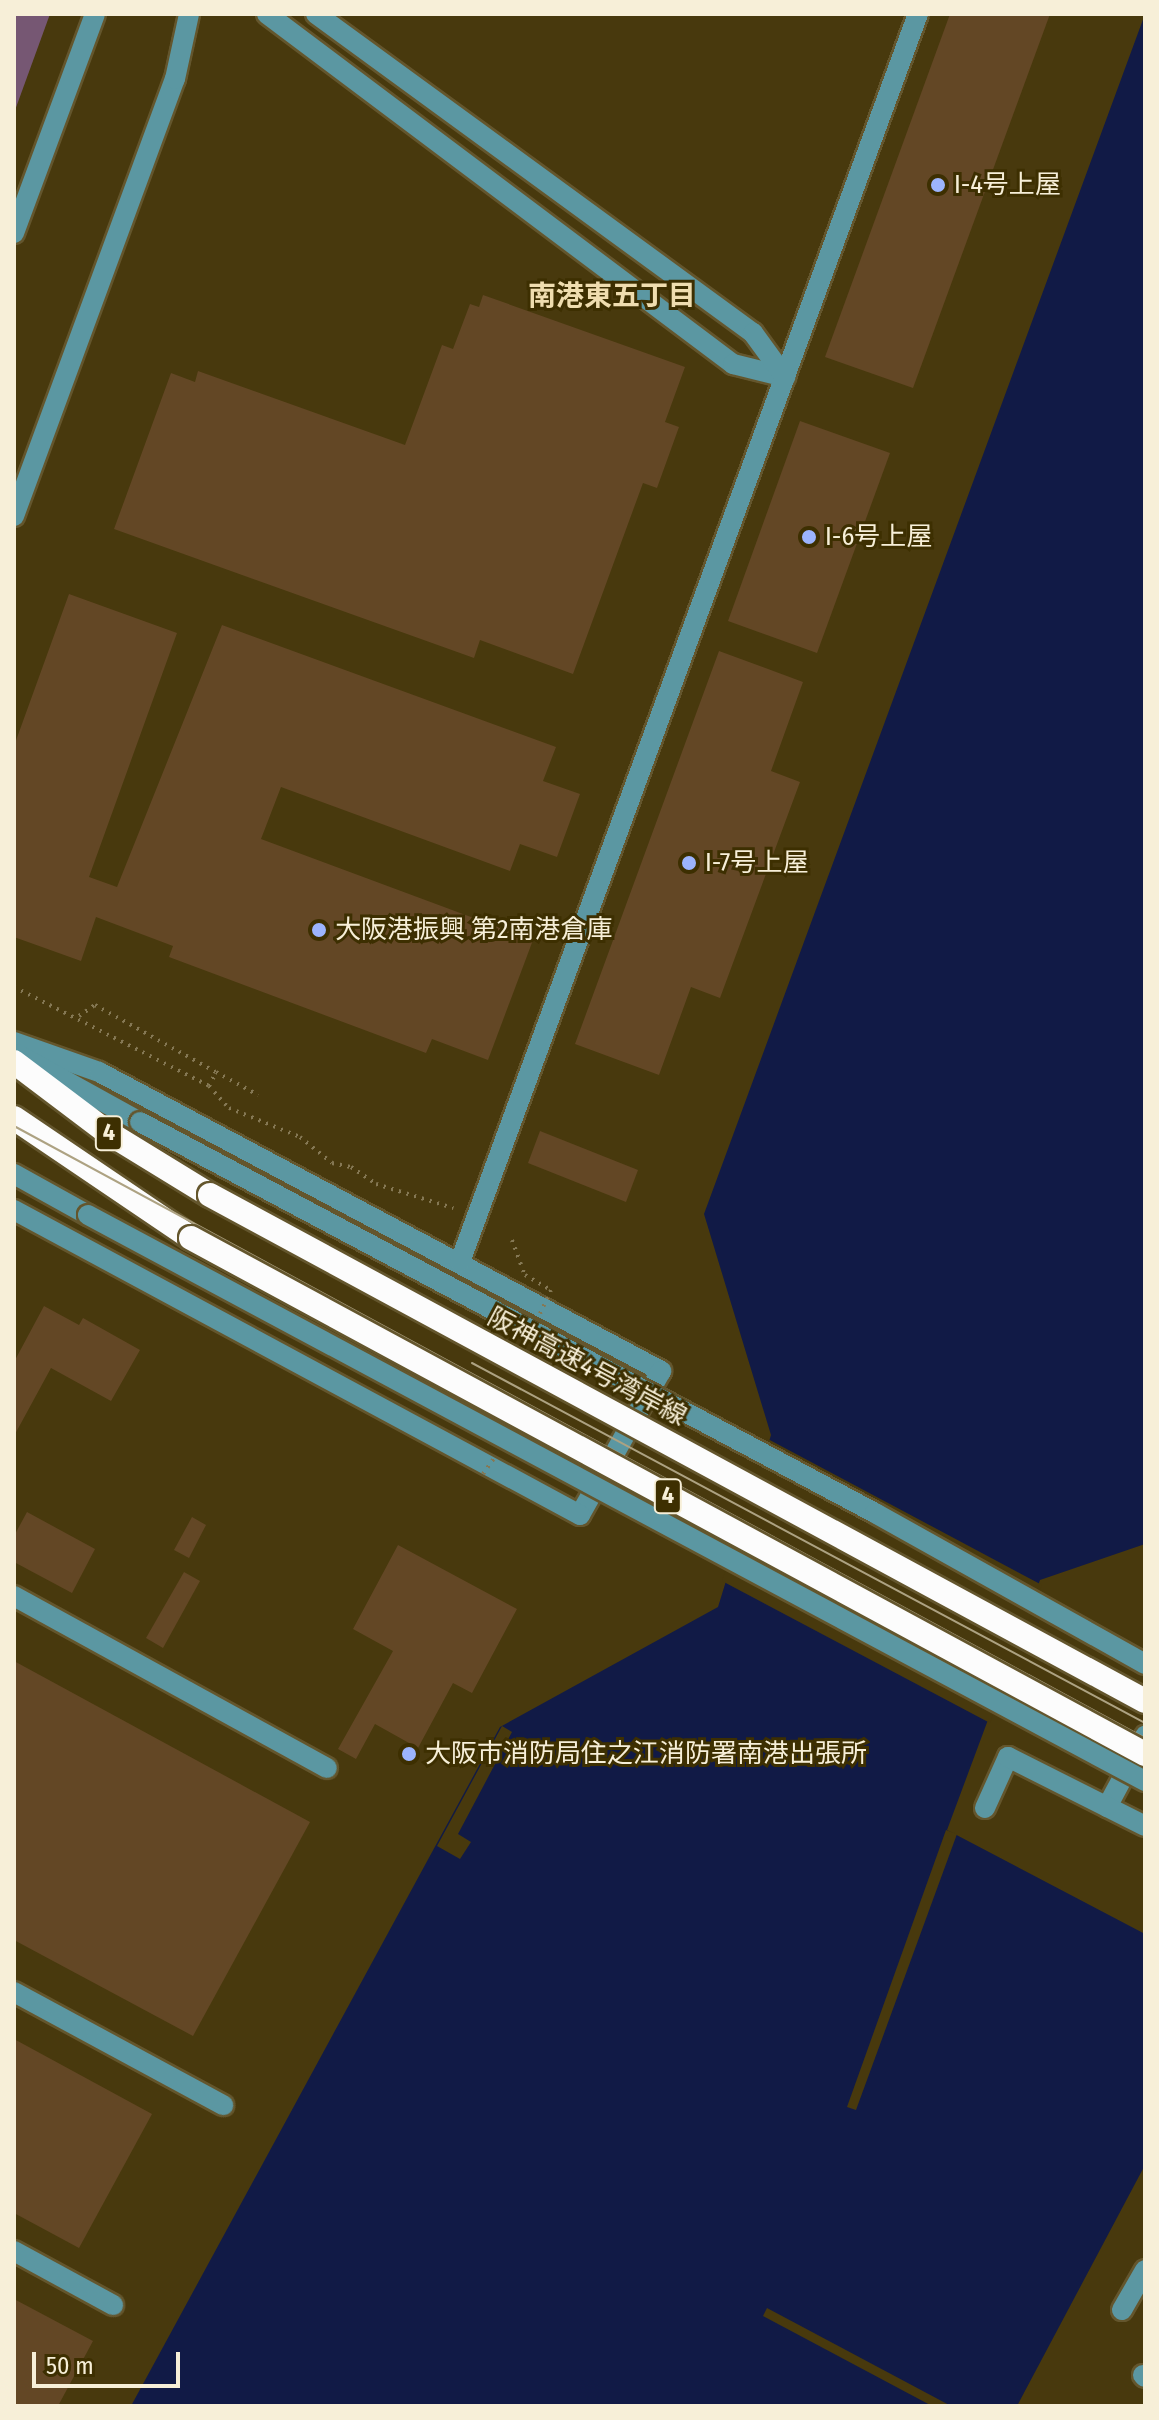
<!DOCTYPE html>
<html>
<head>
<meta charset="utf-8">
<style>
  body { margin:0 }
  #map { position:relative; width:1159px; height:2420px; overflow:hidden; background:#48390d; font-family:"Fira Sans Condensed","Noto Sans JP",sans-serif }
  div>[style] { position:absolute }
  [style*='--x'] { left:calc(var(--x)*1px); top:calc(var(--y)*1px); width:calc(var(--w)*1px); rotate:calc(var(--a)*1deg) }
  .green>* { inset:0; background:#765773 }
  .water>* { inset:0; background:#111a46 }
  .pier>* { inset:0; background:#48390d }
  .building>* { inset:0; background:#634725 }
  .path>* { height:4px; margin-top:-2px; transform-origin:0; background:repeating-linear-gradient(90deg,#857854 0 2px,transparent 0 8px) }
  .roads { filter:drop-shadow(2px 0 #64562d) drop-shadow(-2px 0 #64562d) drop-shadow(0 2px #64562d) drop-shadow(0 -2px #64562d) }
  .minor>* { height:20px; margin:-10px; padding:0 10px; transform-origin:10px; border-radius:10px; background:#5b97a2 }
  .highway>* { height:24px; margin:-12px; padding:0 12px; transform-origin:12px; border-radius:12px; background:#fcfcfc }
  .tram>* { height:2px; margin:-1px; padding:0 1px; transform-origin:1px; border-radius:1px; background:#ada282 }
  .path-bridge>* { height:4px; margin-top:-2px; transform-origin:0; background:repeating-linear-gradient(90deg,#857854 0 2px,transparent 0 8px) }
  .bridges { filter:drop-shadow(2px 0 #64562d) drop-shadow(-2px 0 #64562d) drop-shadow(0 2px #64562d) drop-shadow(0 -2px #64562d) }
  .minor-bridge>* { height:20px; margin:-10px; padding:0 10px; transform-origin:10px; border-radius:10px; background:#5b97a2 }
  .highway-bridge>* { height:24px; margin:-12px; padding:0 12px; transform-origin:12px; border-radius:12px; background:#fcfcfc }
  .dots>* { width:22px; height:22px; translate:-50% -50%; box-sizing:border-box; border:4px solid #3d2f01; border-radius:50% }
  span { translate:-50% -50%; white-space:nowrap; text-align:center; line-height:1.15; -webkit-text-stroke:6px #3d2f01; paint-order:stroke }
  .shield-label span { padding:2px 6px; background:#3d2f01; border:2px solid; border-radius:6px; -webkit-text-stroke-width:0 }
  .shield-label { font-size:24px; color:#f7efd8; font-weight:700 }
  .poi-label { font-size:26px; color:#f7efd8 }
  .left { translate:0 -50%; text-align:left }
  .street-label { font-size:26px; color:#f7efd8 }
  .neighbourhood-label { font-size:28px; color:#efddaf; font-weight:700 }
  .frame { position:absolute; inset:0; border:16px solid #f7efd8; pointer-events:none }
  .scale { position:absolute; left:32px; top:2352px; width:148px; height:36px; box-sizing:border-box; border:4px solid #f7efd8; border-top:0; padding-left:10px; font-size:24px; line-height:28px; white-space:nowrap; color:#f7efd8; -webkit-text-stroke:6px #3d2f01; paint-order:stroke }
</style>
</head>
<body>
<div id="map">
  <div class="green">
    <div style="clip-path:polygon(14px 14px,50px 14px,14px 113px)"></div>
  </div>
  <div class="water">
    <div style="clip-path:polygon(1145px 14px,1145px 1544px,1040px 1580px,947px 1830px,1145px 1934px,1145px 2165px,1017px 2406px,131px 2406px,500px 1727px,718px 1607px,771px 1435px,704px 1214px)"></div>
  </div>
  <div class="pier">
    <div style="clip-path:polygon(766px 1438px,1042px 1585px,990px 1723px,722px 1581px)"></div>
    <div style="clip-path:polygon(502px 1726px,512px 1732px,458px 1834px,471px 1842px,460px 1859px,437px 1846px)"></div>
    <div style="clip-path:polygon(946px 1830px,957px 1834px,856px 2110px,847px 2107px)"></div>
    <div style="clip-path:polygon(767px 2308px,951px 2406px,932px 2406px,763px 2316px)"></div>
  </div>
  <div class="building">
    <div style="clip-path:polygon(950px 14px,1050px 14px,913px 388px,825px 357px)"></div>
    <div style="clip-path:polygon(483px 295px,685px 367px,665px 422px,679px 427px,657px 488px,643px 483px,573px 674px,480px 640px,474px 658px,114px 529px,171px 373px,195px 382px,198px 371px,405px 445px,442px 345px,453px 349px,470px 304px,479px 307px)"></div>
    <div style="clip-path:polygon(800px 421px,890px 453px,817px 653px,728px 621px)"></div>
    <div style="clip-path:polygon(69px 594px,177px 633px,89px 877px,117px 887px,222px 625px,556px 747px,543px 781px,580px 794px,557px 857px,520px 844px,510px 871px,281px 787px,261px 839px,533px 940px,488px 1060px,432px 1039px,426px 1053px,169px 957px,173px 946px,96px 917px,81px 961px,14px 937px,14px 746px)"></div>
    <div style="clip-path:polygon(719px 651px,803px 682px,771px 771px,800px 782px,720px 998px,691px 987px,659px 1075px,575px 1044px)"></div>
    <div style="clip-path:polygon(540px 1131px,638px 1170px,626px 1202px,528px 1163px)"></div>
    <div style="clip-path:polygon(44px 1306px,79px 1325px,83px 1318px,140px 1350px,111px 1401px,51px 1368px,14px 1436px,14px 1362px)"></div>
    <div style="clip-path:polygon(27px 1512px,95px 1549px,72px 1593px,14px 1562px,14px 1536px)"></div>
    <div style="clip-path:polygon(192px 1517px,206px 1525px,189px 1558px,174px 1550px)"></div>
    <div style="clip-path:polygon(398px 1545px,517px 1609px,472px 1693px,453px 1683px,418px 1748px,375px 1724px,356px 1759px,338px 1749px,393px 1651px,353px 1629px)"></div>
    <div style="clip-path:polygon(184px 1572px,200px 1581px,163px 1648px,146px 1638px)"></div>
    <div style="clip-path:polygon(14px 1661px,310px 1822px,193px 2036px,14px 1940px)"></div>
    <div style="clip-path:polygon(14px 2039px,152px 2114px,79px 2248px,14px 2213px)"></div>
    <div style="clip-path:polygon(14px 2299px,93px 2341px,58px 2406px,14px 2406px)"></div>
  </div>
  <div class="path">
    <div style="--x:14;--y:987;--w:219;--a:26.9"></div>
    <div style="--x:209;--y:1086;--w:30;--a:48"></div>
    <div style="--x:229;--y:1108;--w:77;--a:22.2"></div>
    <div style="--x:300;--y:1137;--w:41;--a:39.1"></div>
    <div style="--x:332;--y:1163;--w:19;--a:12"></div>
    <div style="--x:351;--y:1167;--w:30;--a:34"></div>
    <div style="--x:376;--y:1184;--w:81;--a:17.3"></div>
    <div style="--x:79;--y:1016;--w:19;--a:-35"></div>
    <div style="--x:95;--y:1005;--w:138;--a:29"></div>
    <div style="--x:209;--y:1086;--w:16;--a:-63"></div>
    <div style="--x:216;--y:1072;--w:48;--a:28.7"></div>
    <div style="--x:512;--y:1240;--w:37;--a:70"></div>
  </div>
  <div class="roads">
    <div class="minor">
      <div style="--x:267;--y:14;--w:583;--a:36.91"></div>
      <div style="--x:733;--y:364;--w:54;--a:14"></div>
      <div style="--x:316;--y:14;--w:541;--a:36.13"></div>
      <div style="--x:753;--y:333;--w:54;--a:54"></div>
      <div style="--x:14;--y:233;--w:233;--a:-69.7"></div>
      <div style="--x:14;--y:516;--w:466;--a:-69.8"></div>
      <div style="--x:175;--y:79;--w:66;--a:-77.8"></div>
      <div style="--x:14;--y:1042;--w:90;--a:19.4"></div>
      <div style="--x:99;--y:1072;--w:637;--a:28.01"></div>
      <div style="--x:661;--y:1371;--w:165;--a:119.4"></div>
      <div style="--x:580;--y:1515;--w:643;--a:-151.68"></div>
      <div style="--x:17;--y:1054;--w:141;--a:28.9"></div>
      <div style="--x:14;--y:1174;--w:85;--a:29"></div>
      <div style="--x:460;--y:1262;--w:1329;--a:-69.85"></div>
      <div style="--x:14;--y:1596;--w:357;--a:28.8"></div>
      <div style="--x:1107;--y:1807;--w:81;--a:-61.8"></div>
      <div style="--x:985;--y:1808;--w:56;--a:-65.7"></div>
      <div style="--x:1008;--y:1757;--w:153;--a:26.7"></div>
      <div style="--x:14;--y:1992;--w:238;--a:28.4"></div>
      <div style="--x:14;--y:2251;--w:113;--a:28.6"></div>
      <div style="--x:1122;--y:2310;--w:46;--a:-60.1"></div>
      <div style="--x:1143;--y:2375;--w:3;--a:45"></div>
    </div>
    <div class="highway">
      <div style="--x:14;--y:1062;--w:116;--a:37"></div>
      <div style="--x:107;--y:1132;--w:121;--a:31.5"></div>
      <div style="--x:14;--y:1118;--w:214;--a:34.1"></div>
    </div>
  </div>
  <div class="tram">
    <div style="--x:14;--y:1126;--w:1286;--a:28.42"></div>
    <div style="--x:472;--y:1363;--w:763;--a:28.14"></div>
  </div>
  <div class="path-bridge">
    <div style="--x:525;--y:1275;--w:30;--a:30"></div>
    <div style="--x:551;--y:1290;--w:26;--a:115"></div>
    <div style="--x:483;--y:1474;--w:21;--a:-55"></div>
  </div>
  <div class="bridges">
    <div class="minor-bridge">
      <div style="--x:140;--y:1122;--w:833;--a:28.01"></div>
      <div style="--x:875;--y:1513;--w:309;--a:29.2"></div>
      <div style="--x:88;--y:1215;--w:1199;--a:28.17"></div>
    </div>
    <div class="highway-bridge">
      <div style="--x:210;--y:1195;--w:1063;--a:28.42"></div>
      <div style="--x:191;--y:1238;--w:1085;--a:28.41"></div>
    </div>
  </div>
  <div class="dots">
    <div style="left:938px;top:185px;background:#9cb4fd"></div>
    <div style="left:809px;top:537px;background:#9cb4fd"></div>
    <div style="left:689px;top:863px;background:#9cb4fd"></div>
    <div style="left:319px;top:930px;background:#9cb4fd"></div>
    <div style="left:409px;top:1754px;background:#9cb4fd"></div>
  </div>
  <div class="shield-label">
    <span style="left:109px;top:1133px">4</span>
    <span style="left:668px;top:1496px">4</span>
  </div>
  <div class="poi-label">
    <span class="left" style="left:954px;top:185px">I-4号上屋</span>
    <span class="left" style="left:825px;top:537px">I-6号上屋</span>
    <span class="left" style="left:705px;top:863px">I-7号上屋</span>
    <span class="left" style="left:335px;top:930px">大阪港振興 第2南港倉庫</span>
    <span class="left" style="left:425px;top:1754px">大阪市消防局住之江消防署南港出張所</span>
  </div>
  <div class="street-label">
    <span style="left:587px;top:1367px;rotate:28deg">阪神高速4号湾岸線</span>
  </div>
  <div class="neighbourhood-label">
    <span style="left:612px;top:296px">南港東五丁目</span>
  </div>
  <div class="frame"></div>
  <div class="scale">50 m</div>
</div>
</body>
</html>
